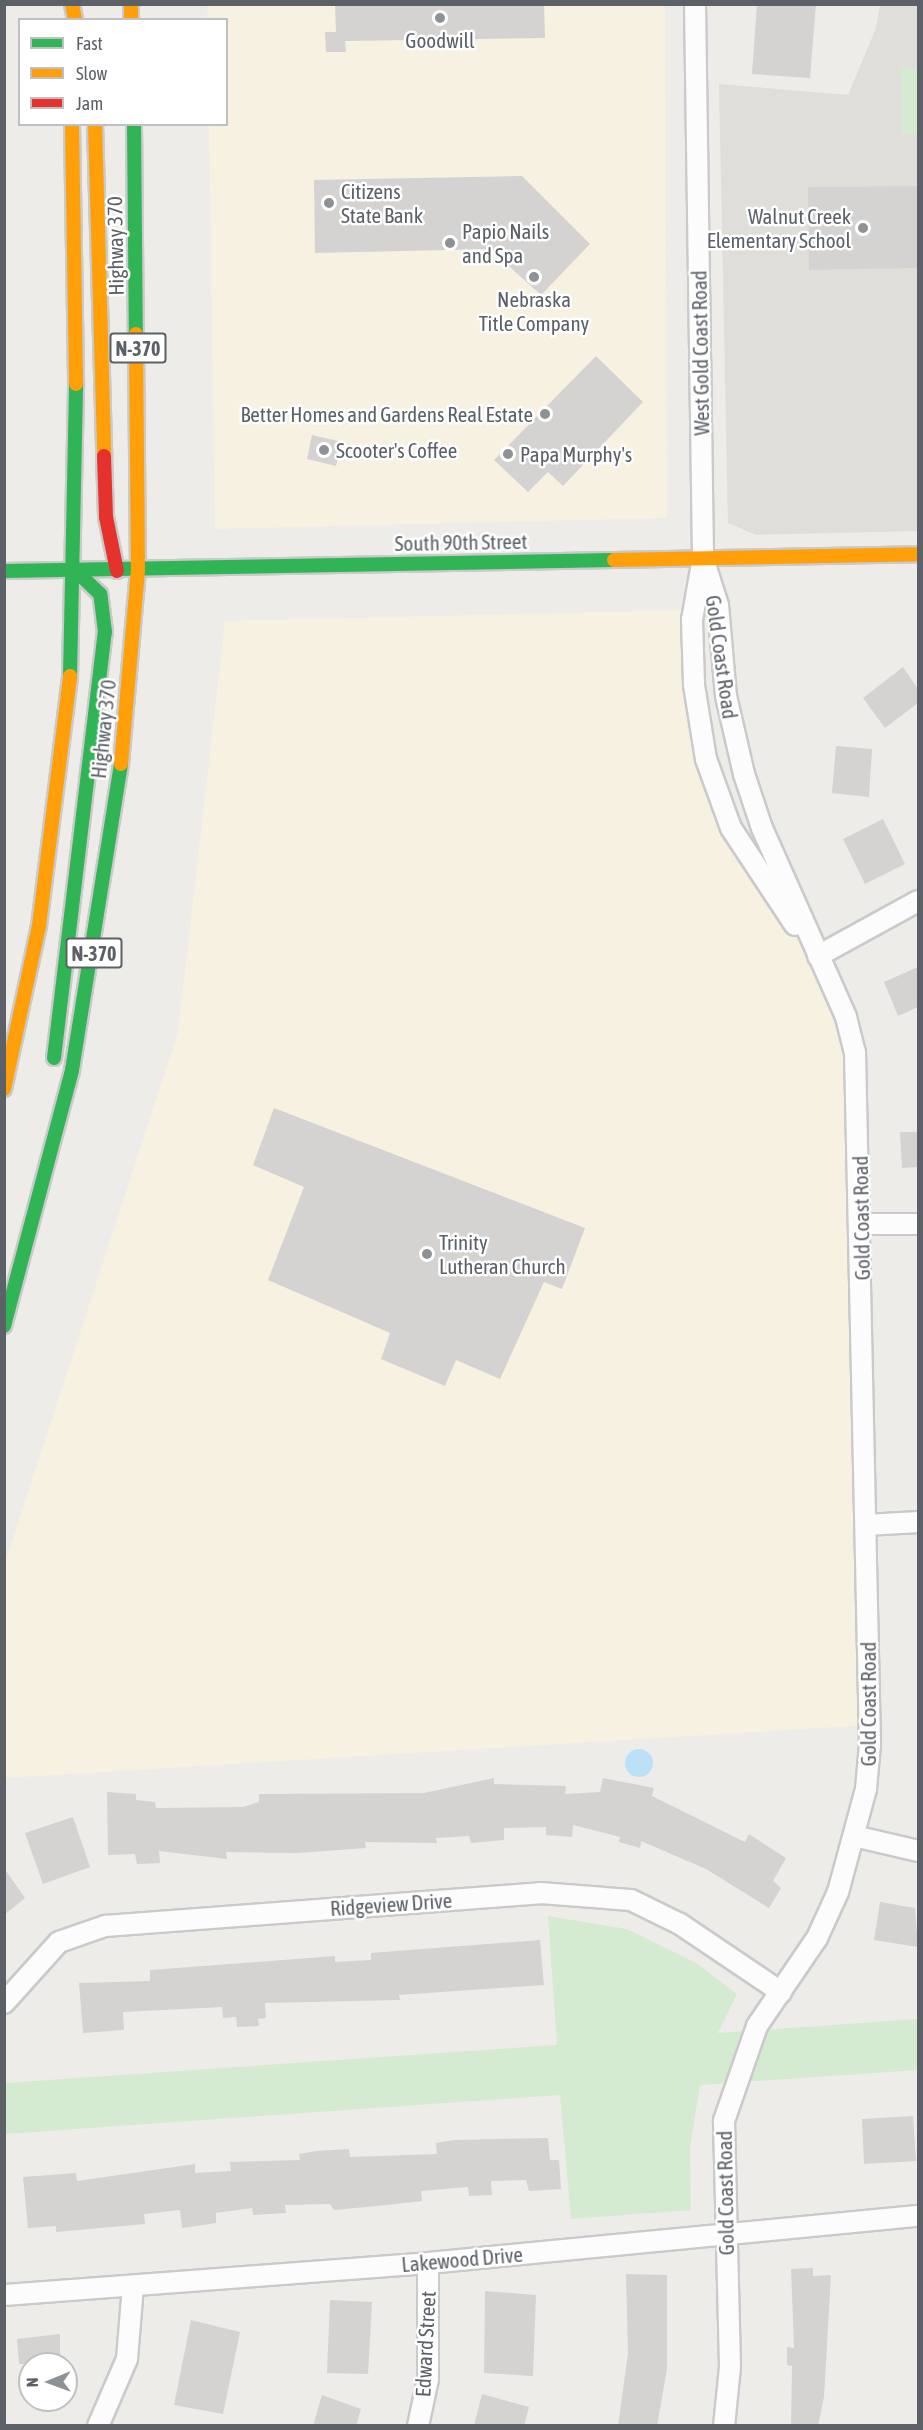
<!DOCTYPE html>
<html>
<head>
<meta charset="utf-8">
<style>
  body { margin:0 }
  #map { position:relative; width:923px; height:2430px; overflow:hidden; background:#edece8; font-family:"Asap Condensed",sans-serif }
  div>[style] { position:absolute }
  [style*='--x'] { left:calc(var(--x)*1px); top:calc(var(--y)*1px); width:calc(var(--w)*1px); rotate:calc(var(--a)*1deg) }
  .commercial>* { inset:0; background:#f7f1e1 }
  .education>* { inset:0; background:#e0ded8 }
  .green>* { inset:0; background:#d5ebd1 }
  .water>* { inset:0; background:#bbe1f8 }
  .round { border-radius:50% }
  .building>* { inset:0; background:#d4d3d1 }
  .roads { filter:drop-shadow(2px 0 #cacaca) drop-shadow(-2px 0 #cacaca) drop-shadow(0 2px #cacaca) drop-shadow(0 -2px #cacaca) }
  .street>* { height:20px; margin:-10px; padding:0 10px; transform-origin:10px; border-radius:10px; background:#fcfcfc }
  .fast>* { height:14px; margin:-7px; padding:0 7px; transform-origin:7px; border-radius:7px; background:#30b455 }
  .slow>* { height:14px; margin:-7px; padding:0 7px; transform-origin:7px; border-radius:7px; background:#ff9f0a }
  .jam>* { height:14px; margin:-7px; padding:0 7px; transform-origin:7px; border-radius:7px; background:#e5322d }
  .dots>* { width:16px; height:16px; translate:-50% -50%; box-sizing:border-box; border:3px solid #fff; border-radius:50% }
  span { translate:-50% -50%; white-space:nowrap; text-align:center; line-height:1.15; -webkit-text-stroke:5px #fff; paint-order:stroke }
  .shield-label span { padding:2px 4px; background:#fff; border:2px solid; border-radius:4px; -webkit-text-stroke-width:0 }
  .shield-label { font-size:20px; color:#5c6167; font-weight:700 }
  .poi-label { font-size:21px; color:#5c6167 }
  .left { translate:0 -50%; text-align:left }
  .right { translate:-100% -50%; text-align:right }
  .street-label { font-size:21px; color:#5c6167 }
  .frame { position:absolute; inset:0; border:6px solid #5c6167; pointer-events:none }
  .legend { position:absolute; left:18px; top:18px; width:210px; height:108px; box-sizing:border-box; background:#fff; border:2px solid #bec0c2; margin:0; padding:8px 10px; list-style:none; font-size:18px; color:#5c6167 }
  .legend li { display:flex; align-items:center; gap:12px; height:30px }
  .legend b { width:30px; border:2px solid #bec0c2 }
  .north { position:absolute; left:18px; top:2352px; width:60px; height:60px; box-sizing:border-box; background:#fff; border:2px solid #bec0c2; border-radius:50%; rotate:269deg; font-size:16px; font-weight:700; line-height:24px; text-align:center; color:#5c6167 }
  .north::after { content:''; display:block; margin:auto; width:21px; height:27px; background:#8f9294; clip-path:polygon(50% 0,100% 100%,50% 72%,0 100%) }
</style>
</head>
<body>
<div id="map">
  <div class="commercial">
    <div style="clip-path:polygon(207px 5px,665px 5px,667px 518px,215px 529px,209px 125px,226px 124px,226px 20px,208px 19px)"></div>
    <div style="clip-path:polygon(694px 610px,717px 793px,818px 956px,846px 1017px,870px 1725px,5px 1778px,5px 1563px,178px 1032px,225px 621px)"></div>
  </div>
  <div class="education">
    <div style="clip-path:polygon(880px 5px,918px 5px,918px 531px,756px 535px,728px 523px,719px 84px,848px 95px,876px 28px)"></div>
  </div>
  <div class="green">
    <div style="clip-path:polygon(918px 68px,918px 134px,903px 134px,902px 69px)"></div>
    <div style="clip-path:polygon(548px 1916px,627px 1929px,696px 1963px,737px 1994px,718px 2033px,918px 2019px,918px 2070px,700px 2085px,690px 2147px,691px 2210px,571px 2219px,560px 2095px,5px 2134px,5px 2083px,557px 2045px)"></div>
  </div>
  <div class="water">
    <div class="round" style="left:625px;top:1749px;width:28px;height:28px"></div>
  </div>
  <div class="building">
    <div style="clip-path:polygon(335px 4px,544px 4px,545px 38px,345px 41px,346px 52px,326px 52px,325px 32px,336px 32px)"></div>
    <div style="clip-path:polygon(757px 4px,816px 4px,810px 78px,752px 74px)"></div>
    <div style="clip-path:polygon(522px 176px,590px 244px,541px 295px,490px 249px,315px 253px,314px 180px)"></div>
    <div style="clip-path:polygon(918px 186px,918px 268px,809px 270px,808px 187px)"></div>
    <div style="clip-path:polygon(596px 356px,643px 402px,563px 486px,548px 472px,528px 492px,494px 460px)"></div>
    <div style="clip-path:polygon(312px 435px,342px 442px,336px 466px,307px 459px)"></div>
    <div style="clip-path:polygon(903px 667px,918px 689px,918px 703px,885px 728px,863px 698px)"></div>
    <div style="clip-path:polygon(836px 746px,872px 749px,869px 797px,832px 793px)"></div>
    <div style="clip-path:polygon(883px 819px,905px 864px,865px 884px,843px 839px)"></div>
    <div style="clip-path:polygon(918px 967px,918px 1007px,898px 1016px,884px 982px)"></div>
    <div style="clip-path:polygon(274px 1108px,585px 1228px,562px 1289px,544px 1282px,500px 1379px,456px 1360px,445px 1386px,381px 1359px,390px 1333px,268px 1280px,304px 1187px,253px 1165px)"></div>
    <div style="clip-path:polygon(900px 1132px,918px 1132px,918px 1167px,902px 1168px)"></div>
    <div style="clip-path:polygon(494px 1778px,494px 1784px,566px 1786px,565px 1794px,600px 1792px,603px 1778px,654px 1788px,652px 1796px,745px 1842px,749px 1834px,786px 1858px,773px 1881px,781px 1888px,769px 1908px,706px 1869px,641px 1841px,640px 1848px,619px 1842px,620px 1837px,573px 1825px,572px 1837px,546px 1835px,546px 1827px,504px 1828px,504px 1840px,471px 1843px,469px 1836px,436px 1838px,437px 1843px,365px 1842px,366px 1848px,298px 1853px,226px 1852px,227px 1859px,159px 1851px,160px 1863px,137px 1864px,135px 1854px,108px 1855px,107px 1792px,136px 1794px,136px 1800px,155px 1802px,156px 1808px,243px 1807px,259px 1802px,259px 1794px,424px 1793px)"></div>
    <div style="clip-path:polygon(73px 1817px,90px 1867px,43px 1884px,25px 1833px)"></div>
    <div style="clip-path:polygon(4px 1868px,25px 1898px,4px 1915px)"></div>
    <div style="clip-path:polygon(880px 1902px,915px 1908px,918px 1947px,874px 1940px)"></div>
    <div style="clip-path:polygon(540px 1940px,544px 1985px,399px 1995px,400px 2000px,265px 2003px,266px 2018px,258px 2019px,259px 2026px,237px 2027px,236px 2017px,223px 2018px,222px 2007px,123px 2012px,124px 2030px,83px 2033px,79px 1983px,150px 1981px,150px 1970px,335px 1956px,335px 1962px,371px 1960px,371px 1953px)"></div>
    <div style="clip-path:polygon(913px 2116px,916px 2161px,864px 2164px,862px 2119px)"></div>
    <div style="clip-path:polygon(548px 2138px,550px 2160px,559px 2160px,561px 2189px,529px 2191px,526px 2180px,491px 2181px,492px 2195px,469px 2196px,468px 2187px,421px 2191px,422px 2201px,387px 2205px,334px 2210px,330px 2204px,285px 2205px,286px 2213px,253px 2215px,252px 2208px,216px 2213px,216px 2223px,182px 2228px,180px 2210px,144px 2214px,145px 2224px,56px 2232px,56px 2226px,28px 2228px,23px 2177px,76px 2173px,77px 2181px,195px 2164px,195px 2173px,231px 2171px,230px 2162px,300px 2160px,299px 2154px,317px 2151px,349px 2149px,350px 2157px,437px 2154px,436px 2143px,454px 2140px)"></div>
    <div style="clip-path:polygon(813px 2268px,813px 2276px,831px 2275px,824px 2397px,818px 2426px,791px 2426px,792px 2366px,787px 2365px,787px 2347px,794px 2348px,791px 2269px)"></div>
    <div style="clip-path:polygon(626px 2274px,667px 2275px,667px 2369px,657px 2426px,618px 2426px,628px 2353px)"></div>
    <div style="clip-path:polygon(485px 2291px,536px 2295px,533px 2376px,484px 2373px)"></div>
    <div style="clip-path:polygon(330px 2300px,372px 2302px,368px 2374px,327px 2373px)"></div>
    <div style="clip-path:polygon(191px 2320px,240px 2332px,223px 2414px,174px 2405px)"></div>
    <div style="clip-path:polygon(60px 2334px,60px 2364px,19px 2364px,17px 2339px)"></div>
    <div style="clip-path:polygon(482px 2394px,529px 2407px,524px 2426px,474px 2426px)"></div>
    <div style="clip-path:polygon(322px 2395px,361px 2409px,356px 2426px,313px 2426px)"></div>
  </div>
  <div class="roads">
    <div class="street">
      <div style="--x:695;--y:4;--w:554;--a:89.17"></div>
      <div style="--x:703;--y:558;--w:63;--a:100.1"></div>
      <div style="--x:692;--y:620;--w:65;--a:88.2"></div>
      <div style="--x:694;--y:685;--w:75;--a:80.8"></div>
      <div style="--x:706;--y:759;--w:73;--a:70.1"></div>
      <div style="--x:731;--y:828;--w:116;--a:56.6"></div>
      <div style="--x:703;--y:558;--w:49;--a:72.3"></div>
      <div style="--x:718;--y:605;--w:91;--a:85"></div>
      <div style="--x:726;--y:696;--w:80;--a:77"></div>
      <div style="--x:744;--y:774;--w:57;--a:71.6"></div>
      <div style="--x:762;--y:828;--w:207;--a:66"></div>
      <div style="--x:846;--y:1017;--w:36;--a:76"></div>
      <div style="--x:855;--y:1052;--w:692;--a:88.76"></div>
      <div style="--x:870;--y:1744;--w:45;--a:95.1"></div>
      <div style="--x:866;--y:1789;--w:107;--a:105.2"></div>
      <div style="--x:838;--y:1892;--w:51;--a:114.5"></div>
      <div style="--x:817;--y:1938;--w:107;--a:124.3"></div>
      <div style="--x:757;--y:2026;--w:101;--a:109.2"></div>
      <div style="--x:724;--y:2121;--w:246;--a:88.6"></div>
      <div style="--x:730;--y:2367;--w:59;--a:95.8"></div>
      <div style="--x:818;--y:956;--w:114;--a:-28.8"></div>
      <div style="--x:860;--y:1224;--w:58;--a:0"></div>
      <div style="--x:866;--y:1525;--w:52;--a:-3.3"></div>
      <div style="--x:854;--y:1836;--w:66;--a:13.2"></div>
      <div style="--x:4;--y:2003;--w:82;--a:-48"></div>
      <div style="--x:59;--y:1942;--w:49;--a:-19.2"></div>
      <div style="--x:105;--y:1926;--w:436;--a:-4.3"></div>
      <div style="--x:540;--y:1893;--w:91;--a:4.4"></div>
      <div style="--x:631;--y:1900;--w:55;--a:26.1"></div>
      <div style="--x:680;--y:1924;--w:122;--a:34"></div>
      <div style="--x:4;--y:2295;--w:425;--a:-4.3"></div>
      <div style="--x:428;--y:2263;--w:492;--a:-5.5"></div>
      <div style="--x:98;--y:2426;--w:73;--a:-66.6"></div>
      <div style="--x:127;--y:2359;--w:73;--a:-85.3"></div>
      <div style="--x:418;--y:2426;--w:48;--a:-78"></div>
      <div style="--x:428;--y:2379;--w:116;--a:-90"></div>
    </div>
    <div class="fast">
      <div style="--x:134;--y:124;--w:210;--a:89.5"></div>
      <div style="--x:4;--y:571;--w:610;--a:-1.03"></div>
      <div style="--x:70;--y:676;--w:292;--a:-88.8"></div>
      <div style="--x:54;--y:1058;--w:429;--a:-83.2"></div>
      <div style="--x:105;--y:632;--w:38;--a:-97"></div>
      <div style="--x:100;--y:594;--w:35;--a:-136"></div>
      <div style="--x:4;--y:1326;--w:265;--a:-75.1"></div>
      <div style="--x:72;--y:1070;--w:310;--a:-80.9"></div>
    </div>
    <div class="slow">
      <div style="--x:72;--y:4;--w:16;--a:79"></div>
      <div style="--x:131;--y:4;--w:16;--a:90"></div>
      <div style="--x:72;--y:124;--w:260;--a:89.1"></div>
      <div style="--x:95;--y:124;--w:332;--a:88.4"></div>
      <div style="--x:614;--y:560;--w:304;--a:-1.1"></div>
      <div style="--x:121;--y:764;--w:194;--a:-85"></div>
      <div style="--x:138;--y:571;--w:237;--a:-90.5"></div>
      <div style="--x:4;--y:1089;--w:167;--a:-77.9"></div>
      <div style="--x:39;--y:926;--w:252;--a:-82.9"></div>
    </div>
    <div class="jam">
      <div style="--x:104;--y:456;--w:61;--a:88.1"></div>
      <div style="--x:106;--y:517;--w:55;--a:78.5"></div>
    </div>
  </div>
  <div class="dots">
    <div style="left:440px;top:18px;background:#8f9294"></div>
    <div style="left:329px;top:203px;background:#8f9294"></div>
    <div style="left:863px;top:228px;background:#8f9294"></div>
    <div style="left:450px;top:243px;background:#8f9294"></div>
    <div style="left:534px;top:277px;background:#8f9294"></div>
    <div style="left:545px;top:414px;background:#8f9294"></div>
    <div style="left:324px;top:450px;background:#8f9294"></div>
    <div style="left:508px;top:454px;background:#8f9294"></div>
    <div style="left:427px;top:1254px;background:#8f9294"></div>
  </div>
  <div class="shield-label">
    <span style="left:138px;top:348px">N-370</span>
    <span style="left:94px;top:953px">N-370</span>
  </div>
  <div class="poi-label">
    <span style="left:440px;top:40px">Goodwill</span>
    <span class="left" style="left:341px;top:203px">Citizens<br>State Bank</span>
    <span class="right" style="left:851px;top:228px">Walnut Creek<br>Elementary School</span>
    <span class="left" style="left:462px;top:243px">Papio Nails<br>and Spa</span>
    <span style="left:534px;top:311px">Nebraska<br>Title Company</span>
    <span class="right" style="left:533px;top:414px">Better Homes and Gardens Real Estate</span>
    <span class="left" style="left:336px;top:450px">Scooter's Coffee</span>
    <span class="left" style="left:520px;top:454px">Papa Murphy's</span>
    <span class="left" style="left:439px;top:1254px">Trinity<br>Lutheran Church</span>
  </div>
  <div class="street-label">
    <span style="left:115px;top:246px;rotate:-91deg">Highway 370</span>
    <span style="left:700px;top:353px;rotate:-91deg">West Gold Coast Road</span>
    <span style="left:461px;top:542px;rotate:-1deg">South 90th Street</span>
    <span style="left:722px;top:657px;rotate:82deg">Gold Coast Road</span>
    <span style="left:103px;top:729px;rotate:-84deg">Highway 370</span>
    <span style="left:861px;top:1218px;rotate:-91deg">Gold Coast Road</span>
    <span style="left:868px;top:1704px;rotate:-90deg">Gold Coast Road</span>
    <span style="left:391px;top:1904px;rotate:-4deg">Ridgeview Drive</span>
    <span style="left:725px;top:2193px;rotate:-91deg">Gold Coast Road</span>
    <span style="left:462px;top:2259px;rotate:-5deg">Lakewood Drive</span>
    <span style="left:425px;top:2344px;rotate:-87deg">Edward Street</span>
  </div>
  <div class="frame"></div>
  <ul class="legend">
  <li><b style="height:8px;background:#30b455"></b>Fast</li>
  <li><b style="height:8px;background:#ff9f0a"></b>Slow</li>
  <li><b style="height:8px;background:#e5322d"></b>Jam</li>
  </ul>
  <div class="north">N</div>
</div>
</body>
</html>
